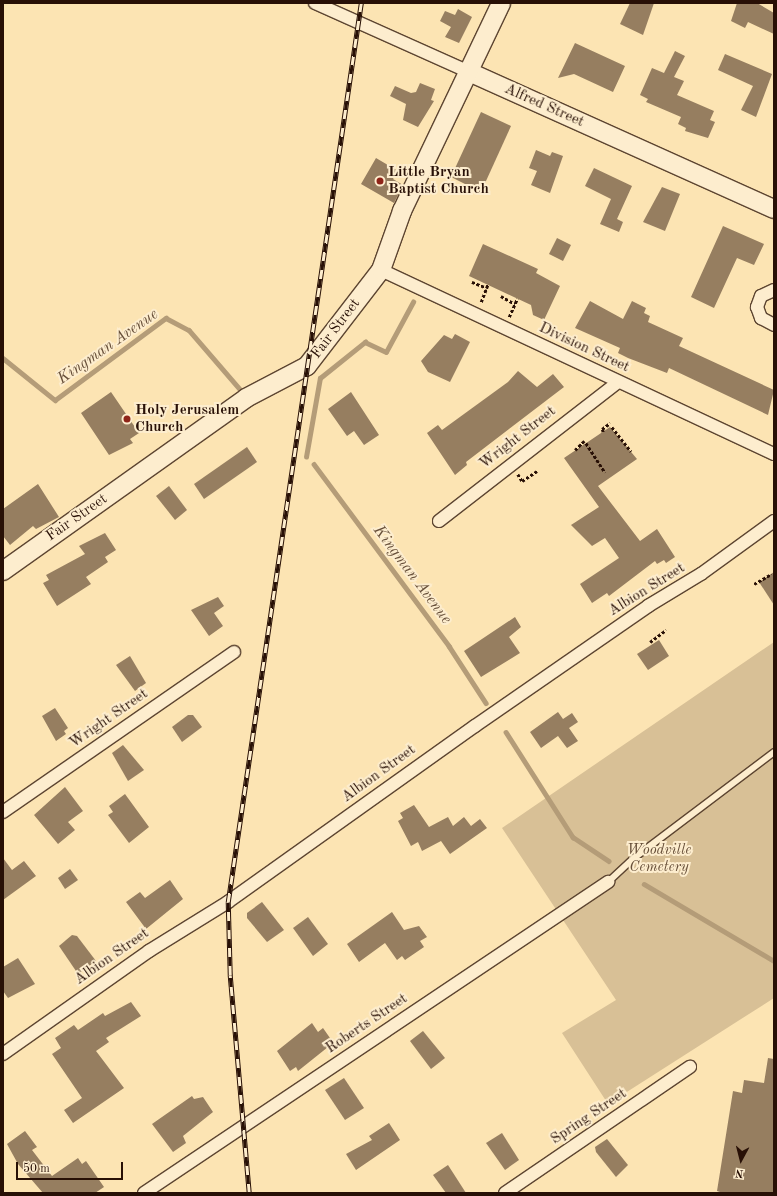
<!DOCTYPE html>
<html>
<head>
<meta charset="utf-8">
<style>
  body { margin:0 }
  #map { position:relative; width:777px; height:1196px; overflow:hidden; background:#fce4b3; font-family:"Old Standard TT",serif }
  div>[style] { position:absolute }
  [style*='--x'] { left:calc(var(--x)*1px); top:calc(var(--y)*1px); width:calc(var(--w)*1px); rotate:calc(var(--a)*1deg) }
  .green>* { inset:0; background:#d8c096 }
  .stream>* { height:4.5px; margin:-2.25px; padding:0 2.25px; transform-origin:2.25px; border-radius:2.25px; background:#b49c78 }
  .building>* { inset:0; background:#967e60 }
  .path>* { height:2.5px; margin-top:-1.25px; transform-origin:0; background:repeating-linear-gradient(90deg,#281006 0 3px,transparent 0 5px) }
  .roads { filter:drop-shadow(1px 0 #5d4531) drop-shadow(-1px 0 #5d4531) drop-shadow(0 1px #5d4531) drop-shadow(0 -1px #5d4531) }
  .lane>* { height:6px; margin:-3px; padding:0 3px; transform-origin:3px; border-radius:3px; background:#fdedce }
  .street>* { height:12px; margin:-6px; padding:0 6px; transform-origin:6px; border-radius:6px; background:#fdedce }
  .secondary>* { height:18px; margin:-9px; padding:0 9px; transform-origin:9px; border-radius:9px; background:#fdedce }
  .rail>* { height:4.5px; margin-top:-2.25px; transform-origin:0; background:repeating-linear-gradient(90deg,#fdedce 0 9px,#281006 0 18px); box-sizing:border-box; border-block:1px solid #281006 }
  .dots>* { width:11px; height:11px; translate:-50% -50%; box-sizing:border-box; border:2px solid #fdedce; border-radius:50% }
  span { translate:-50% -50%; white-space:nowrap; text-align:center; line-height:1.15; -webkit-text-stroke:4px #fdedce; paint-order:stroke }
  .street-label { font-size:15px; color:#281006 }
  .poi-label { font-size:15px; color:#281006; font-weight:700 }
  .left { translate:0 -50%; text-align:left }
  .park-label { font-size:15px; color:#664e38; font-style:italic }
  .water-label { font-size:16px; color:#674f39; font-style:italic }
  .frame { position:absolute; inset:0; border:4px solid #281006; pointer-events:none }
  .north { position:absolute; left:721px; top:1140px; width:40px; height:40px; -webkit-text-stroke:3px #fdedce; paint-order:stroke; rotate:187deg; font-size:11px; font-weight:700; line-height:16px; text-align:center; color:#281006 }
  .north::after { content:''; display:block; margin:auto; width:14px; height:18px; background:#281006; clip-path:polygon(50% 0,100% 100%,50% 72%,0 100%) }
  .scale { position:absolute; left:16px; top:1162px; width:107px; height:18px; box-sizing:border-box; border:2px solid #281006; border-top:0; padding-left:5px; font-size:12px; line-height:14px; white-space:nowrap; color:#281006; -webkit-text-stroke:3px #fdedce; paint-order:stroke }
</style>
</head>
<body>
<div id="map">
  <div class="green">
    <div style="clip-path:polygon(774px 642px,774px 998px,608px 1104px,562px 1033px,616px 1000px,502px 828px)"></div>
  </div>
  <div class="stream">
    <div style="--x:3;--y:358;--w:67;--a:38.9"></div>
    <div style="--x:55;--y:400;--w:138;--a:-36.5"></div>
    <div style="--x:166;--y:318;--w:26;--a:28"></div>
    <div style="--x:189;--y:330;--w:77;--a:49.2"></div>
    <div style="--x:306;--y:457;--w:80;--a:-80"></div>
    <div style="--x:320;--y:378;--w:58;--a:-38.7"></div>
    <div style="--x:365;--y:342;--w:23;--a:25"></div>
    <div style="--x:386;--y:352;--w:57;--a:-61.6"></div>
    <div style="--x:314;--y:464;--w:227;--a:53.4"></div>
    <div style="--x:449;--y:646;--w:68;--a:57"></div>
    <div style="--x:506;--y:732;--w:125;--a:57.5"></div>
    <div style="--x:573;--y:837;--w:43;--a:33.7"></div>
    <div style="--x:644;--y:884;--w:151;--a:30.6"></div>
  </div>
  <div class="building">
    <div style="clip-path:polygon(630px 3px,654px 3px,643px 35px,620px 24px)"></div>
    <div style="clip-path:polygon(737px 3px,757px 3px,774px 13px,774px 34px,748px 22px,745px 28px,731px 21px)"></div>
    <div style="clip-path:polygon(458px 9px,472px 17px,459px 43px,445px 37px,451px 27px,440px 21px,445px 11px,455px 15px)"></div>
    <div style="clip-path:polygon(575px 43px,625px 66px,613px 92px,574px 74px,558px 78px)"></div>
    <div style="clip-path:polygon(675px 51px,685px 56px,674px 77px,684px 81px,677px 95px,714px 111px,710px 120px,715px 122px,708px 138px,685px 131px,686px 128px,678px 124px,681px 117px,646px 102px,648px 99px,640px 95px,652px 68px,664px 73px)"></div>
    <div style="clip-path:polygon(725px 54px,772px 74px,756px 117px,741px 110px,753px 86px,718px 70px)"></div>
    <div style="clip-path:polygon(420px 83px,435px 89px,431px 100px,434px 101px,418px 127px,403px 120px,406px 104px,390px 96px,395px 86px,411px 93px,416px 92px)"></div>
    <div style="clip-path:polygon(481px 112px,511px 126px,481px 192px,451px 177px)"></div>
    <div style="clip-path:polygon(536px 150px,550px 156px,552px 152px,563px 156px,550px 193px,531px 185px,537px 171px,529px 168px)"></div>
    <div style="clip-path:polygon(376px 158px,398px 171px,393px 179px,403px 185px,394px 203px,361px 184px)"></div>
    <div style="clip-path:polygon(594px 168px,632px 186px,617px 219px,623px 222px,619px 232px,600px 224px,611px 199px,585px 186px)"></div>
    <div style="clip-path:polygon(662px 187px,680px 194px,665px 231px,643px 222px)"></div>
    <div style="clip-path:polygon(723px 226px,764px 244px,754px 265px,737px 258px,714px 308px,691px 297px)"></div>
    <div style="clip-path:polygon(557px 238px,571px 245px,563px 261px,549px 254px)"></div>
    <div style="clip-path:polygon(483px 244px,538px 269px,536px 273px,560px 286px,544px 320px,533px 315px,531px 305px,469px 276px)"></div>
    <div style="clip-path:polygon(590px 301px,623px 319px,632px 301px,646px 308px,644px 313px,650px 316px,648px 322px,683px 338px,679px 346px,774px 390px,768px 415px,669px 368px,667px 373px,628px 358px,618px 353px,620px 348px,575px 328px)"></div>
    <div style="clip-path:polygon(455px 334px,470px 342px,450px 382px,428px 372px,421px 361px,444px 335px,452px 339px)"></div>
    <div style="clip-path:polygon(518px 371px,537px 387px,553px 374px,564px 387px,466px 462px,467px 465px,455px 475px,427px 433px,438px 425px,442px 430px,508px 382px)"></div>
    <div style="clip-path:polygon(111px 392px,139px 433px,130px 439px,133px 443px,109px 455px,81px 413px)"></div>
    <div style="clip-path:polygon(351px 392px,379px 435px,364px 445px,354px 431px,347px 436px,328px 409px)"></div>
    <div style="clip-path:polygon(610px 427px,637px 459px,598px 486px,640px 541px,657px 529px,675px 557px,666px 563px,664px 560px,657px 564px,655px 561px,609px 596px,607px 593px,592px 603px,580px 584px,619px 558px,605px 538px,592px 546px,571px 525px,599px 507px,564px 458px)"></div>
    <div style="clip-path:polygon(247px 447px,257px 462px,204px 499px,194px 484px)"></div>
    <div style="clip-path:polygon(38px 484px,59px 517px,36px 529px,33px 526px,10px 545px,3px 536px,3px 509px)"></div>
    <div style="clip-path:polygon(169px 486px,187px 510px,175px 520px,156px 496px)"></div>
    <div style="clip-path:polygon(105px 533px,116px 550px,105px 557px,108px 562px,86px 577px,91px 584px,57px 606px,43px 583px,49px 580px,46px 575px,85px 554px,79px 546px)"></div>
    <div style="clip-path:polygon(774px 572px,774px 605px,759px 582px)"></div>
    <div style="clip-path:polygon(218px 597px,224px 606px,214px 613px,223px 626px,209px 636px,191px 610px)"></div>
    <div style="clip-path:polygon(515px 617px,521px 627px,509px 637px,520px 653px,481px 677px,464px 651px)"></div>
    <div style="clip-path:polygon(659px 640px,669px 656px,648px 670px,637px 654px)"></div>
    <div style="clip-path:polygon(130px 656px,146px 683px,135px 691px,116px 665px)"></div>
    <div style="clip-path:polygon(55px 708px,68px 728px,64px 731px,66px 734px,56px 741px,42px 716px)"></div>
    <div style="clip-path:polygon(558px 712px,563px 719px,572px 713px,578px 722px,569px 728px,578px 741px,567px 748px,558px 736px,541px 748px,530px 732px)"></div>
    <div style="clip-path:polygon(188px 715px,193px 715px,202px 727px,182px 742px,172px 727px)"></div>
    <div style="clip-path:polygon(123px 745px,144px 770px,128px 781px,112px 753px)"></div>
    <div style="clip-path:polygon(65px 787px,83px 811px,68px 822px,75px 830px,58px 844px,34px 815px)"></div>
    <div style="clip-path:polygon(125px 794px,149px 827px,129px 843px,108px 815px,113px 812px,109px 806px)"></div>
    <div style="clip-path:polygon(414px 805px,429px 827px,448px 817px,453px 826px,464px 817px,471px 826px,480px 819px,487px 828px,450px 854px,441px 841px,422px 851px,418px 842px,411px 846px,398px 821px,403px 818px,400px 813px)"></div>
    <div style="clip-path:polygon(3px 858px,12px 870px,24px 861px,36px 876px,3px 900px)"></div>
    <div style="clip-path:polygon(70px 869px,78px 880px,65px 889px,58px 878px)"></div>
    <div style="clip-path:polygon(170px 880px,183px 899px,146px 929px,126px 902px,140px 892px,145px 898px)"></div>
    <div style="clip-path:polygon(262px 902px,284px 930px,267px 942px,247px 918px,247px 913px)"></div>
    <div style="clip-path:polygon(392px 912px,404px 930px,419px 926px,427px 937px,420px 941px,424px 947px,405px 960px,402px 956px,397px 960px,385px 943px,359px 962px,347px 944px)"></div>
    <div style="clip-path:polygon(308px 917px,328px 944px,313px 956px,293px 928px)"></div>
    <div style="clip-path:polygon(72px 935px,77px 936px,96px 961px,78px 974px,59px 946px)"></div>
    <div style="clip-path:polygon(18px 958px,35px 984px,8px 998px,3px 991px,3px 967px)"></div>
    <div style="clip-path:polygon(131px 1002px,141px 1016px,106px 1038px,109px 1042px,96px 1051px,124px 1088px,73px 1123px,64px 1110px,82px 1098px,52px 1054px,61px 1048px,55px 1038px,74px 1025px,78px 1030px,103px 1013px,105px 1016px)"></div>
    <div style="clip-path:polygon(312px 1023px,318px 1032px,323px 1028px,330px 1038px,324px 1042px,328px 1047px,298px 1071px,296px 1067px,290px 1071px,277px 1051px)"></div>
    <div style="clip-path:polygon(423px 1031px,445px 1058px,431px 1069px,410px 1041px)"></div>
    <div style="clip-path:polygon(768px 1058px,774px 1059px,774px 1193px,723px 1193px,717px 1191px,733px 1091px,742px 1093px,744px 1080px,764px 1083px)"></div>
    <div style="clip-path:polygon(344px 1078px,364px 1108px,345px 1120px,325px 1090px)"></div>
    <div style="clip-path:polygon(192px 1096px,194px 1099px,203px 1097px,213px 1112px,183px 1136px,186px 1143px,173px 1152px,152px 1124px)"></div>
    <div style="clip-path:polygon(389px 1123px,400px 1140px,356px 1170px,346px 1154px,372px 1140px,369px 1136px)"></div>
    <div style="clip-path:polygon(25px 1131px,37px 1147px,32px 1150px,52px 1176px,78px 1158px,82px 1164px,86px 1161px,104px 1187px,95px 1193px,43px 1193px,18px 1164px,7px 1144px)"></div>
    <div style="clip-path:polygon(502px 1133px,519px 1160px,505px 1170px,486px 1143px)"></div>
    <div style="clip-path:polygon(607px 1139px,628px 1165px,616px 1177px,596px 1152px,595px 1147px)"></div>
    <div style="clip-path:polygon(448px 1165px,466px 1193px,446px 1193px,433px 1175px)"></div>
  </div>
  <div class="path">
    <div style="--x:472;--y:282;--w:16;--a:22"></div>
    <div style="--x:501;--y:296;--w:16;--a:30"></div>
    <div style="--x:481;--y:302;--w:19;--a:-69"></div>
    <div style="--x:509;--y:317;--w:20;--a:-66"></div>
    <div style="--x:612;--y:427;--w:31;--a:52"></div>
    <div style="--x:603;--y:432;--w:3;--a:-108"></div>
    <div style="--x:602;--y:429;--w:10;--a:-37"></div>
    <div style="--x:586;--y:443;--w:35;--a:57"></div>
    <div style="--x:575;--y:450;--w:13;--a:-45"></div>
    <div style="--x:518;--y:474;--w:8;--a:60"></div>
    <div style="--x:522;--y:481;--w:18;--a:-34"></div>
    <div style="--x:754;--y:584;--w:20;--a:-30"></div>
    <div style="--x:650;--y:642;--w:20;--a:-37"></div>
  </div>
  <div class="roads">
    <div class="lane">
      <div style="--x:608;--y:882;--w:35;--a:-43"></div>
      <div style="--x:634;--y:858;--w:176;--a:-37.1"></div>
    </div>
    <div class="street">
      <div style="--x:315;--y:3;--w:169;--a:24.1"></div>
      <div style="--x:381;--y:270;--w:434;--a:25.1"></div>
      <div style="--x:774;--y:290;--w:14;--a:155"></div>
      <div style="--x:761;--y:296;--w:12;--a:110"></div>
      <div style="--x:757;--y:307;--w:12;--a:70"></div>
      <div style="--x:761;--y:318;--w:15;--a:28"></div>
      <div style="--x:439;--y:521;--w:227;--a:-37.8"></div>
      <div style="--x:3;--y:812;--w:281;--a:-34.7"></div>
      <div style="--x:3;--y:1054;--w:179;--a:-35.2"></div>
      <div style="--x:149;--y:951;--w:93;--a:-31.8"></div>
      <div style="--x:228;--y:902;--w:303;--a:-35.5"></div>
      <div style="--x:475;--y:726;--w:211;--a:-34.7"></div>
      <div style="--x:648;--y:606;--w:62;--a:-31.1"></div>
      <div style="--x:701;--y:574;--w:90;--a:-36"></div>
      <div style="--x:144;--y:1193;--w:559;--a:-33.83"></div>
      <div style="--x:505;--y:1193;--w:224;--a:-34.3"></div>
    </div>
    <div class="secondary">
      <div style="--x:469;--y:72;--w:334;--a:24.2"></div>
      <div style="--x:3;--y:571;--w:298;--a:-35.4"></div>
      <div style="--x:246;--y:398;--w:69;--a:-27.7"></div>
      <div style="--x:307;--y:366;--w:121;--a:-52.4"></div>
      <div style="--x:381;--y:270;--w:63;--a:-70.4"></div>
      <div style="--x:402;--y:211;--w:230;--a:-64.5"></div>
    </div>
  </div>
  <div class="rail">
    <div style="--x:249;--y:1193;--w:219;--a:-95"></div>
    <div style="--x:230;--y:975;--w:73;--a:-91.6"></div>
    <div style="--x:228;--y:902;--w:909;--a:-81.58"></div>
  </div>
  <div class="dots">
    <div style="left:380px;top:181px;background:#8f2418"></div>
    <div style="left:127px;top:419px;background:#8f2418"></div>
  </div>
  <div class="street-label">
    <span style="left:544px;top:106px;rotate:24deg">Alfred Street</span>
    <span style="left:336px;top:329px;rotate:-53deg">Fair Street</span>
    <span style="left:584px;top:348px;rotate:25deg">Division Street</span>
    <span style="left:518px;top:438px;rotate:-38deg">Wright Street</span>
    <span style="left:77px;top:518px;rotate:-35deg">Fair Street</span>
    <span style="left:647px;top:590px;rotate:-32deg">Albion Street</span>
    <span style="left:109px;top:719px;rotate:-35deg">Wright Street</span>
    <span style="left:379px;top:774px;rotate:-36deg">Albion Street</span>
    <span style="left:112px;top:957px;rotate:-35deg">Albion Street</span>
    <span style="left:367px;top:1024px;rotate:-34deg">Roberts Street</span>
    <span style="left:589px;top:1117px;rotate:-34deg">Spring Street</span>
  </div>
  <div class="poi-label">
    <span class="left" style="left:388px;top:181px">Little Bryan<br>Baptist Church</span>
    <span class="left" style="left:135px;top:419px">Holy Jerusalem<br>Church</span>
  </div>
  <div class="park-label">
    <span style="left:659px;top:859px">Woodville<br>Cemetery</span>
  </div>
  <div class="water-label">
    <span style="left:108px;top:347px;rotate:-35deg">Kingman Avenue</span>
    <span style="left:412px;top:575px;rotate:53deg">Kingman Avenue</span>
  </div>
  <div class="frame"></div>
  <div class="north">N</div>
  <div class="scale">50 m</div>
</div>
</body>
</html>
